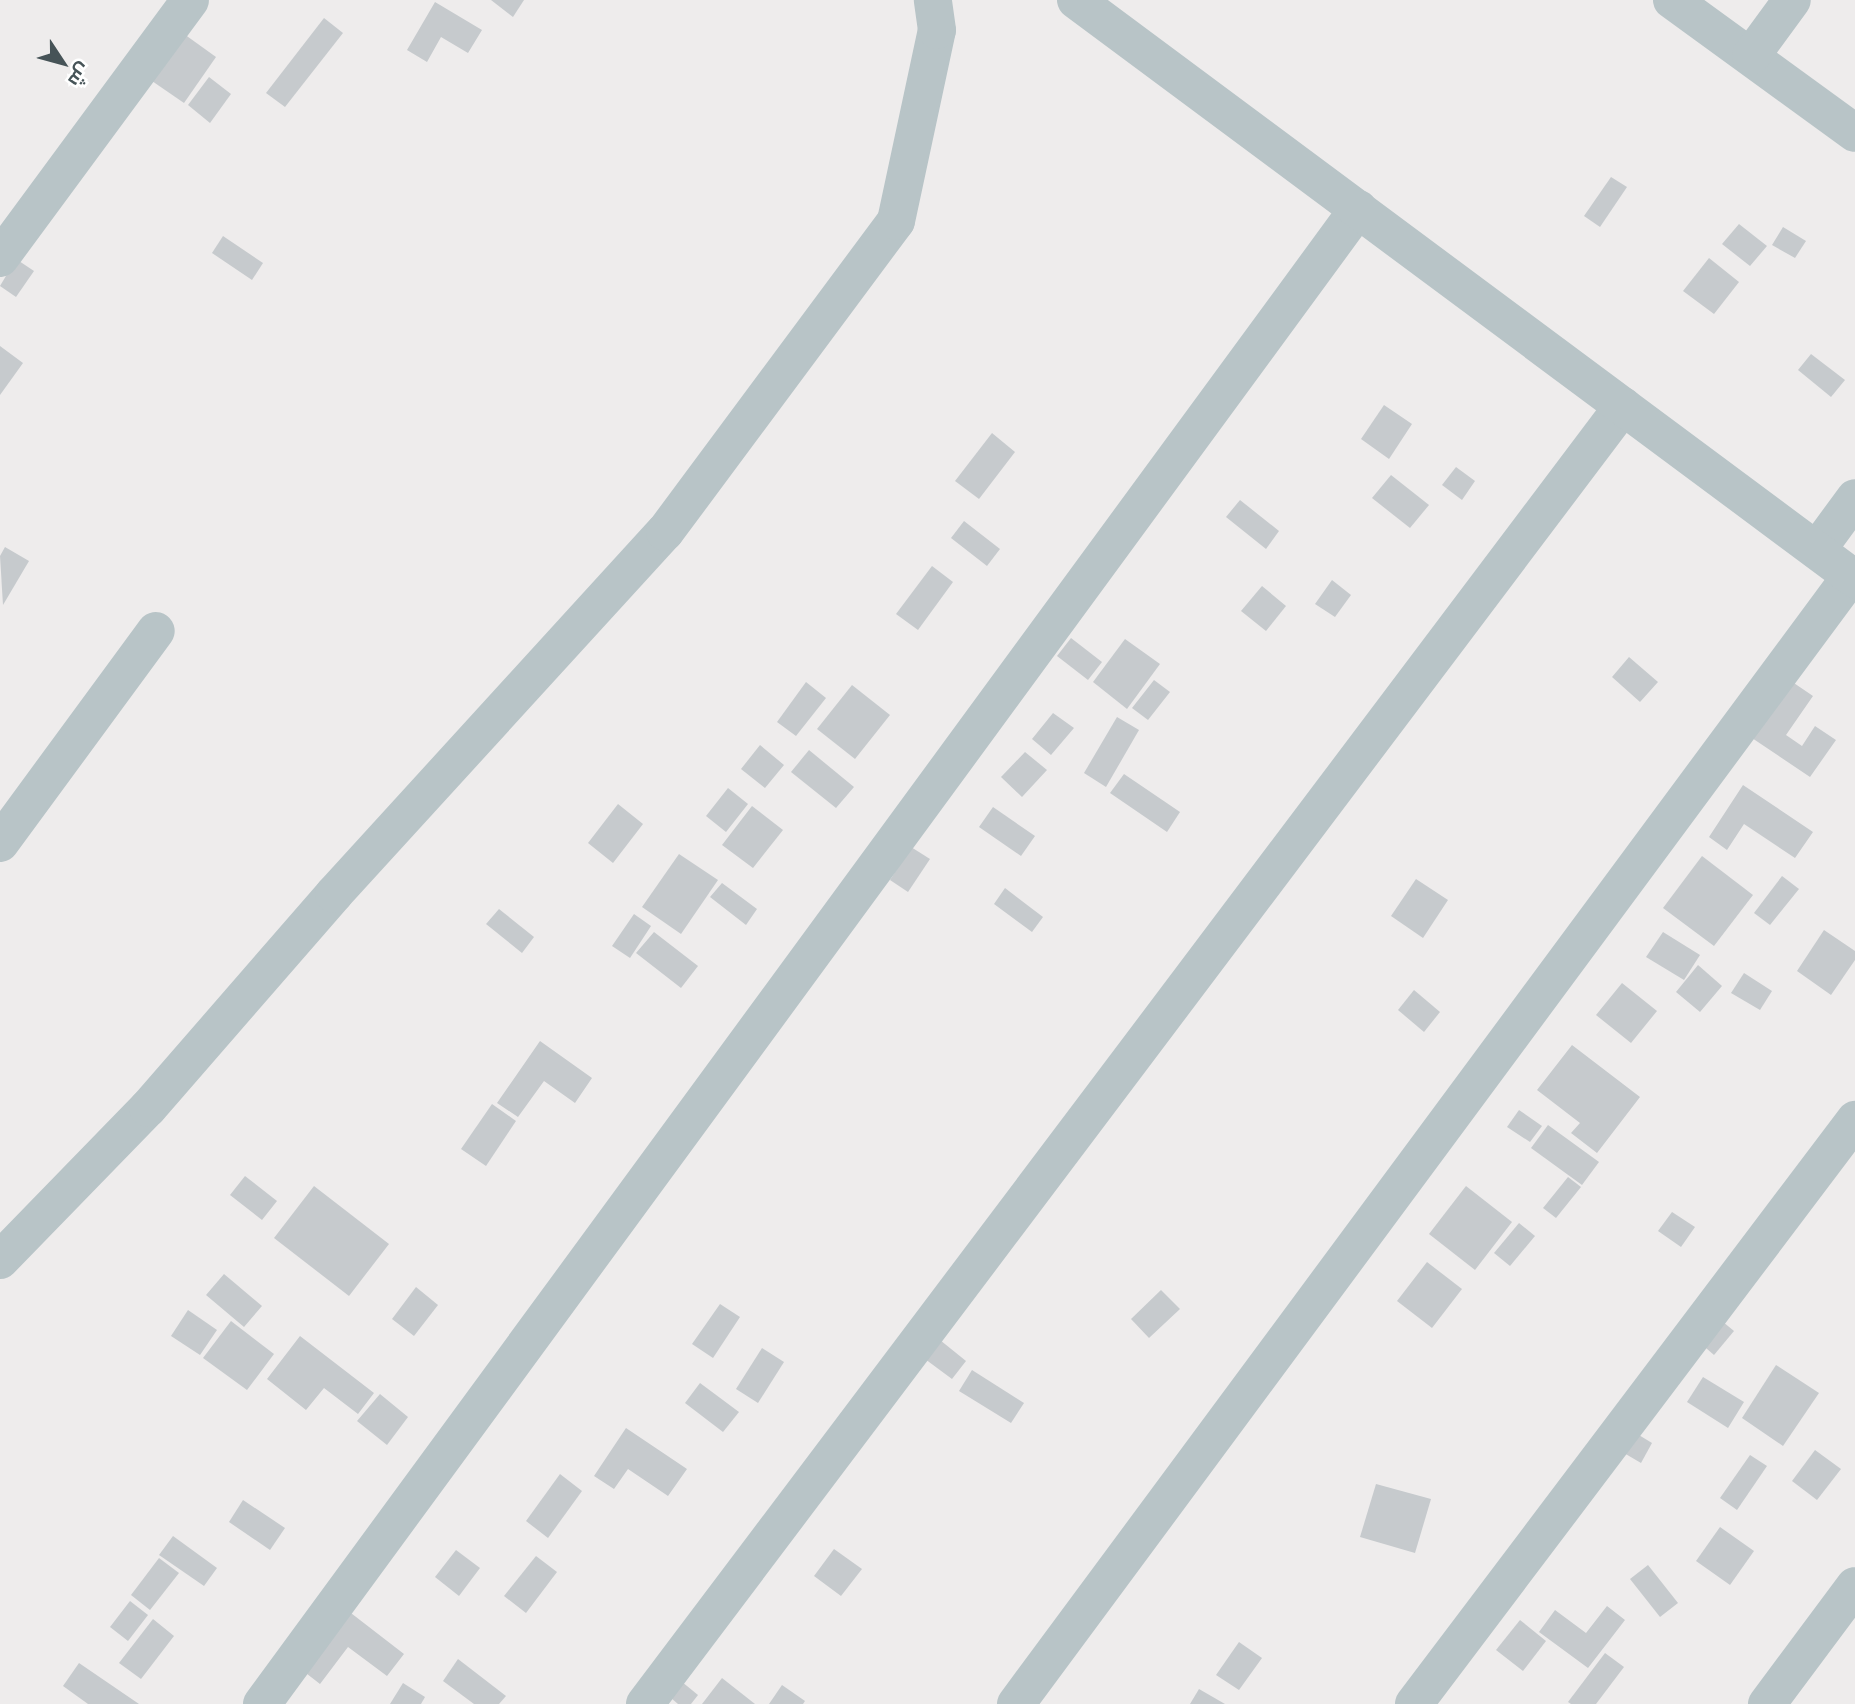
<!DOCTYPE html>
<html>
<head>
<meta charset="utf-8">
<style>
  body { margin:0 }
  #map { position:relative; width:1855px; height:1704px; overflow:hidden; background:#eeecec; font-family:"PT Sans",Cairo,sans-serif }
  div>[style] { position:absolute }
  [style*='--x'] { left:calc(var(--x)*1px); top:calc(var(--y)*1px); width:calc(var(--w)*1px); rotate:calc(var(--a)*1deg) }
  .building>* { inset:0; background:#c6cacd }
  .minor>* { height:38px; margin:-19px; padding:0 19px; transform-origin:19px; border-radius:19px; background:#b8c4c7 }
  .tertiary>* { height:38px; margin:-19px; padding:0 19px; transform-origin:19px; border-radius:19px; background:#b8c4c7 }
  span { translate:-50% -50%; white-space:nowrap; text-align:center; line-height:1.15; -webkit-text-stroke:5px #fff; paint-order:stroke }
  .north { position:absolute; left:28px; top:28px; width:70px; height:70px; -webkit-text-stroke:5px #fff; paint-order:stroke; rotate:126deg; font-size:19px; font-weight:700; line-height:28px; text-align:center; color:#465357 }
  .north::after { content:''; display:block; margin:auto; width:24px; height:32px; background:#465357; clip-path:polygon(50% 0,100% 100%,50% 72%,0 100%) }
</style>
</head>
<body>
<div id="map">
  <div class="building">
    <div style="clip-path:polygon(491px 0,524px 0,513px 17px)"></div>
    <div style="clip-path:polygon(435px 2px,482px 30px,468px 53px,441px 37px,427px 62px,407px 50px)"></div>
    <div style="clip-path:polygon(324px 18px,343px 33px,285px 107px,266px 93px)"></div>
    <div style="clip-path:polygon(184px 34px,216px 57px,184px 103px,152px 81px)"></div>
    <div style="clip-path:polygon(209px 77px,231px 94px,210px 123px,188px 105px)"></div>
    <div style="clip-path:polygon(1611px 177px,1627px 187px,1600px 227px,1584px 216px)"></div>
    <div style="clip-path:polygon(1739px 224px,1767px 246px,1750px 266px,1722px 244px)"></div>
    <div style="clip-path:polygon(1783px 227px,1806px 241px,1795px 258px,1772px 245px)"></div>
    <div style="clip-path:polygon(223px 236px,263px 263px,252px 280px,212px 253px)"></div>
    <div style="clip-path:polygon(1709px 258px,1739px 282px,1714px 314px,1683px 291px)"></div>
    <div style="clip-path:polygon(16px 259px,34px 271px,16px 297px,0 286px)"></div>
    <div style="clip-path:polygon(0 346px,23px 363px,0 395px)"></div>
    <div style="clip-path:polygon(1811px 354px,1845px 380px,1831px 397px,1798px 370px)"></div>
    <div style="clip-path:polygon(1384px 405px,1412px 424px,1389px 459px,1361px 439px)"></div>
    <div style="clip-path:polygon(992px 433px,1015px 452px,979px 499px,955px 481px)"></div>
    <div style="clip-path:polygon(1456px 467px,1475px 481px,1462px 500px,1442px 485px)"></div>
    <div style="clip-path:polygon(1391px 475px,1429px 505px,1410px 528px,1372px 498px)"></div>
    <div style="clip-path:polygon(1240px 500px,1279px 531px,1266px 549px,1226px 517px)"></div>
    <div style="clip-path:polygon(964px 521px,1000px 549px,987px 566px,951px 538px)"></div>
    <div style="clip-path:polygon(5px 547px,29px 561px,3px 605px,0 556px)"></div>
    <div style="clip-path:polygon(932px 566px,953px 582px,918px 630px,896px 614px)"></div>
    <div style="clip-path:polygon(1332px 580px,1351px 595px,1335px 617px,1315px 604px)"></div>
    <div style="clip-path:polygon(1262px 586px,1286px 606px,1266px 631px,1241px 611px)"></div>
    <div style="clip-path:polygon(1071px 638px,1102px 662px,1088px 680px,1057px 656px)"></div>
    <div style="clip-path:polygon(1125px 639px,1160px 664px,1127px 709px,1093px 682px)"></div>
    <div style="clip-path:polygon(1629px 657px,1658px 682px,1640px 702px,1612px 677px)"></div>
    <div style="clip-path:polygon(1785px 677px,1813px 696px,1786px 735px,1802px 746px,1815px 726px,1836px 740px,1810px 777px,1746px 734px)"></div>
    <div style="clip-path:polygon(1154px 680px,1170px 692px,1148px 720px,1132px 708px)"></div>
    <div style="clip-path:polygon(806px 682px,826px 698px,796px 736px,777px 722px)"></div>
    <div style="clip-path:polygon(852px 685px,890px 715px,855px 759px,817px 729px)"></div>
    <div style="clip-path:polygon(1053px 713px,1074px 728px,1051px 755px,1032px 739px)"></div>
    <div style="clip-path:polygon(1117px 717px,1139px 730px,1106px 787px,1084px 773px)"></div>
    <div style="clip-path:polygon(760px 745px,784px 765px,765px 788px,741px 769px)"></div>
    <div style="clip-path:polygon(809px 750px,854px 787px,836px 808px,791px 772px)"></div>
    <div style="clip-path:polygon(1025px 752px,1047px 770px,1022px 797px,1001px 777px)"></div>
    <div style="clip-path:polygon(1124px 774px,1180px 812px,1167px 832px,1110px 793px)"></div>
    <div style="clip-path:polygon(1743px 785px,1813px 832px,1795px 858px,1744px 824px,1727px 850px,1709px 837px)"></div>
    <div style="clip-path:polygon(728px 788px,748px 804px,726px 832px,706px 816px)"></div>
    <div style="clip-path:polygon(618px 804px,643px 824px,613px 863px,588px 843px)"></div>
    <div style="clip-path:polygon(752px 806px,783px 830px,753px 868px,722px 845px)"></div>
    <div style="clip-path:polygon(993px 807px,1035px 836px,1021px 856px,979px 827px)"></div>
    <div style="clip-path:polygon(911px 847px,930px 859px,908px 892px,890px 880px)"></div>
    <div style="clip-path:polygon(679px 854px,718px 880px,681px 934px,642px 907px)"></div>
    <div style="clip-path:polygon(1702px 856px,1753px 895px,1714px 946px,1663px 908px)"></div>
    <div style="clip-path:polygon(1782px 876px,1799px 889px,1770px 925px,1754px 913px)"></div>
    <div style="clip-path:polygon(1416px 879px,1448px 900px,1423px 938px,1391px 916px)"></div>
    <div style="clip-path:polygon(722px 883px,757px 909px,746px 925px,710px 897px)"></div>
    <div style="clip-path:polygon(1005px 888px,1043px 917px,1032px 932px,994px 904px)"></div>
    <div style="clip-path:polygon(499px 909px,534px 937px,522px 953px,486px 924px)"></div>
    <div style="clip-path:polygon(634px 914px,651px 926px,630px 958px,612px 946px)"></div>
    <div style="clip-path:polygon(1824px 930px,1855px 951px,1855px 960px,1831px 995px,1797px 971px)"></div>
    <div style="clip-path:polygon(654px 932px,698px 966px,681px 988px,636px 953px)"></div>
    <div style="clip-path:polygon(1663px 932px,1700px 955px,1684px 980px,1646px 957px)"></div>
    <div style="clip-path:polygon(1698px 965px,1722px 986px,1700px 1012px,1676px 992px)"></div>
    <div style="clip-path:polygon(1744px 973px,1772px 991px,1760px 1010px,1731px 993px)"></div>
    <div style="clip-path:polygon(1622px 983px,1657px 1011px,1631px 1043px,1596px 1015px)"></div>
    <div style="clip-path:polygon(1414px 990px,1440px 1012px,1424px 1032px,1398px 1010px)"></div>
    <div style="clip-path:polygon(540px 1041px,592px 1078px,575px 1103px,544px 1081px,518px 1117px,497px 1103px)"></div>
    <div style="clip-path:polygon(1572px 1045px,1640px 1097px,1597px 1153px,1571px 1133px,1580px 1123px,1537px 1090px)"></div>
    <div style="clip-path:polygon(492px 1104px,516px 1121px,486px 1166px,461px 1149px)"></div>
    <div style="clip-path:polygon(1519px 1110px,1542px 1126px,1530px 1142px,1507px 1127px)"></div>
    <div style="clip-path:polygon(1548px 1125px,1599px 1162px,1582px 1185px,1531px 1148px)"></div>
    <div style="clip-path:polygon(245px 1176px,277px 1201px,262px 1220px,230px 1195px)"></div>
    <div style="clip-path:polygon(1568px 1177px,1581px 1187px,1556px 1218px,1543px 1208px)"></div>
    <div style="clip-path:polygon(314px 1186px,389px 1244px,349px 1296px,274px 1238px)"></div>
    <div style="clip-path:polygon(1466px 1186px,1512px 1222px,1475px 1270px,1429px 1234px)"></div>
    <div style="clip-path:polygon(1672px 1212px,1695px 1227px,1681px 1247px,1658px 1231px)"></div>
    <div style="clip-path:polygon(1519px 1223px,1535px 1236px,1510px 1266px,1494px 1253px)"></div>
    <div style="clip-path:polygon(1427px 1262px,1462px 1289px,1432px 1328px,1397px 1301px)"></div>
    <div style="clip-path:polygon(224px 1274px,262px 1306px,244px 1327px,206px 1295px)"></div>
    <div style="clip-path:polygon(416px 1287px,438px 1305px,414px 1336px,392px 1319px)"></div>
    <div style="clip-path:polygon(1161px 1290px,1180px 1309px,1149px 1338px,1131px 1319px)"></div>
    <div style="clip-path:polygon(720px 1304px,740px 1317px,713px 1358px,692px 1344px)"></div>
    <div style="clip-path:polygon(188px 1310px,217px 1330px,200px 1355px,171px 1336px)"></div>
    <div style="clip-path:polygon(1711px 1312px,1734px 1331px,1714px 1355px,1691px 1335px)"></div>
    <div style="clip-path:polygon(231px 1321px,274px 1354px,247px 1390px,203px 1358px)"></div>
    <div style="clip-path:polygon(300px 1336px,374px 1393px,358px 1414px,324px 1388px,306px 1410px,267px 1379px)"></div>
    <div style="clip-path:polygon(940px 1340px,966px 1361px,952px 1379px,925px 1359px)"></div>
    <div style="clip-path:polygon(762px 1348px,784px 1362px,758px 1403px,736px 1389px)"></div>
    <div style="clip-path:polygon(1776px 1365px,1819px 1393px,1783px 1446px,1742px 1418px)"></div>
    <div style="clip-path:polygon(972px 1370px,1024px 1403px,1011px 1423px,959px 1391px)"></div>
    <div style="clip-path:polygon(1703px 1377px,1744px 1402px,1728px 1428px,1687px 1402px)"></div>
    <div style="clip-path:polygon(700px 1383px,739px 1412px,723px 1432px,685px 1403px)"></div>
    <div style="clip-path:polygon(380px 1394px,408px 1417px,387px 1445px,357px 1421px)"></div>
    <div style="clip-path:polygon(1624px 1426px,1652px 1443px,1641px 1463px,1612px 1446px)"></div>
    <div style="clip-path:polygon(626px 1428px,687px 1469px,668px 1496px,628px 1469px,614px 1489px,594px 1476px)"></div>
    <div style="clip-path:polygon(1815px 1450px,1841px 1469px,1817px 1500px,1792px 1481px)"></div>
    <div style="clip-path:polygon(1750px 1455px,1767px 1466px,1737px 1510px,1720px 1498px)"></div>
    <div style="clip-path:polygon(560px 1474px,582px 1491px,548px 1538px,526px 1521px)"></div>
    <div style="clip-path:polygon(1376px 1484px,1431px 1499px,1415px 1553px,1360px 1537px)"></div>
    <div style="clip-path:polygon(243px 1500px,285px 1528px,270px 1550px,229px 1522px)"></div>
    <div style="clip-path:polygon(1720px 1527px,1754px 1551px,1730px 1585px,1696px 1561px)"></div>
    <div style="clip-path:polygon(173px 1536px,217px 1568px,204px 1586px,159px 1555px)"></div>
    <div style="clip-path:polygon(834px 1549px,862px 1569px,841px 1596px,814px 1576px)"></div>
    <div style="clip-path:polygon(456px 1550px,480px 1568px,459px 1596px,435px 1577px)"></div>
    <div style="clip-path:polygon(536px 1556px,557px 1572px,526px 1613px,504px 1596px)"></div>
    <div style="clip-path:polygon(159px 1558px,179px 1573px,150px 1610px,131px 1595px)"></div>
    <div style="clip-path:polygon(1648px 1565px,1678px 1603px,1660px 1617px,1630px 1579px)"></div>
    <div style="clip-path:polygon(130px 1601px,148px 1615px,128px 1641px,110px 1627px)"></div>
    <div style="clip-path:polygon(1607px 1606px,1625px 1620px,1588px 1668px,1539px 1632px,1555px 1610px,1586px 1633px)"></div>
    <div style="clip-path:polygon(347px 1610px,404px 1654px,387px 1676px,348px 1647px,320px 1684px,302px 1670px)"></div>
    <div style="clip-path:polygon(153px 1619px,174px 1636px,141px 1679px,119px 1663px)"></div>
    <div style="clip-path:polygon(1520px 1620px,1546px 1641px,1523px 1671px,1496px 1650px)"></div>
    <div style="clip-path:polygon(1239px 1642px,1262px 1658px,1239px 1690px,1216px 1675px)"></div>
    <div style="clip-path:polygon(1605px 1653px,1624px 1667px,1596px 1704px,1571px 1704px,1568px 1702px)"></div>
    <div style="clip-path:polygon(458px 1659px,506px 1696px,499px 1704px,474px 1704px,443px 1681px)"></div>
    <div style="clip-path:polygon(79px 1663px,139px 1704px,88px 1704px,63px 1686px)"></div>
    <div style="clip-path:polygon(676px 1677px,698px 1695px,691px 1704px,678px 1704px,664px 1692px)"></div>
    <div style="clip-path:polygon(722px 1678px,755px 1704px,702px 1704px)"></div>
    <div style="clip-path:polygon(403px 1683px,425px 1697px,421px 1704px,390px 1704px)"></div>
    <div style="clip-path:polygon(782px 1685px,805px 1701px,803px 1704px,769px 1704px)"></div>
    <div style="clip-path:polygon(1199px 1689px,1225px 1704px,1190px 1704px)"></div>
  </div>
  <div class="minor">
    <div style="--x:1672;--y:0;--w:226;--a:36"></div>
    <div style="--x:1751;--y:56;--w:69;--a:-53.8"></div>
    <div style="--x:0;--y:258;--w:320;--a:-53.6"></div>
    <div style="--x:1817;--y:550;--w:64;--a:-53.8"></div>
    <div style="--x:0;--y:843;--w:263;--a:-53.7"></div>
    <div style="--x:0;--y:1260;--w:212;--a:-45.8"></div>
    <div style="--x:148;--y:1108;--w:284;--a:-49"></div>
    <div style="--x:334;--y:894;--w:491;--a:-47.6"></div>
    <div style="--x:665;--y:532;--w:387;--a:-53.4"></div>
    <div style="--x:896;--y:221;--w:195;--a:-77.9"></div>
    <div style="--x:937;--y:30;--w:30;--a:-98"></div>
    <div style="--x:262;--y:1704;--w:1854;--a:-53.75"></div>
    <div style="--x:645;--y:1704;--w:1625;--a:-53"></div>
    <div style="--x:1016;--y:1704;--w:1403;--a:-53.49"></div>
    <div style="--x:1414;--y:1704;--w:732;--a:-52.94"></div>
    <div style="--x:1767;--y:1704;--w:147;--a:-53.3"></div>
  </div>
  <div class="tertiary">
    <div style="--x:1076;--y:0;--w:971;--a:36.62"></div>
  </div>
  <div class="north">ش</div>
</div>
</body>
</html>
